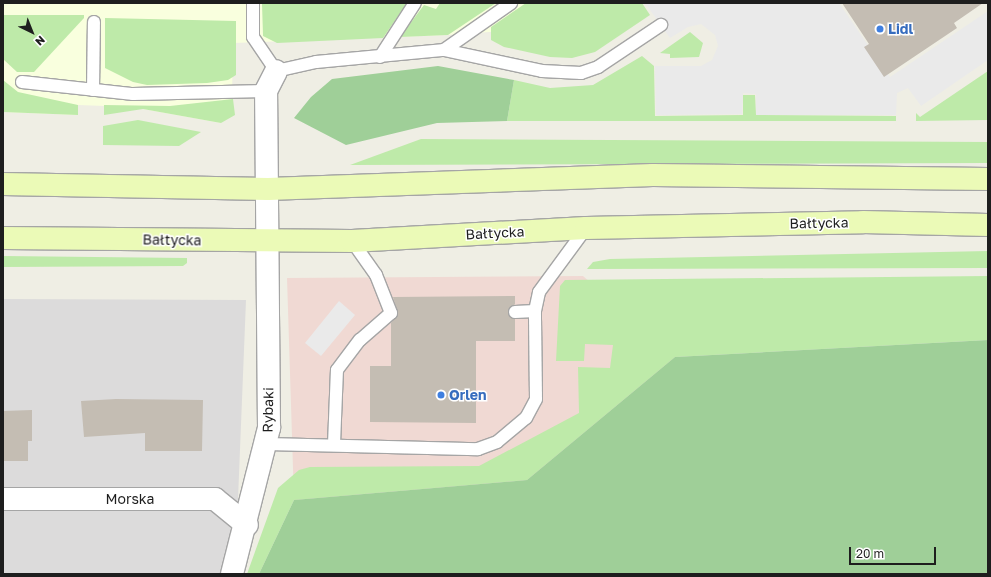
<!DOCTYPE html>
<html>
<head>
<meta charset="utf-8">
<style>
  body { margin:0 }
  #map { position:relative; width:991px; height:577px; overflow:hidden; background:#efeee4; font-family:"Golos Text",sans-serif }
  div>[style] { position:absolute }
  [style*='--x'] { left:calc(var(--x)*1px); top:calc(var(--y)*1px); width:calc(var(--w)*1px); rotate:calc(var(--a)*1deg) }
  .residential>* { inset:0; background:#dcdbdb }
  .commercial>* { inset:0; background:#f0d9d3 }
  .education>* { inset:0; background:#f9ffde }
  .grass>* { inset:0; background:#beeaa9 }
  .forest>* { inset:0; background:#9fcf98 }
  .parking>* { inset:0; background:#eaeaea }
  .building>* { inset:0; background:#c4bdb3 }
  .roads { filter:drop-shadow(1px 0 #a5a5a5) drop-shadow(-1px 0 #a5a5a5) drop-shadow(0 1px #a5a5a5) drop-shadow(0 -1px #a5a5a5) }
  .lane>* { height:12px; margin:-6px; padding:0 6px; transform-origin:6px; border-radius:6px; background:#fff }
  .street>* { height:22px; margin:-11px; padding:0 11px; transform-origin:11px; border-radius:11px; background:#fff }
  .secondary>* { height:22px; margin:-11px; padding:0 11px; transform-origin:11px; border-radius:11px; background:#ebfab7 }
  .dots>* { width:11px; height:11px; translate:-50% -50%; box-sizing:border-box; border:2px solid #fff; border-radius:50% }
  span { translate:-50% -50%; white-space:nowrap; text-align:center; line-height:1.15; -webkit-text-stroke:3px #fff; paint-order:stroke }
  .shop-label { font-size:14px; color:#366cbe; font-weight:700 }
  .left { translate:0 -50%; text-align:left }
  .street-label { font-size:14px; color:#1e1e1e }
  .frame { position:absolute; inset:0; border:4px solid #1e1e1e; pointer-events:none }
  .north { position:absolute; left:12px; top:12px; width:40px; height:40px; -webkit-text-stroke:3px #fff; paint-order:stroke; rotate:137deg; font-size:11px; font-weight:700; line-height:16px; text-align:center; color:#1e1e1e }
  .north::after { content:''; display:block; margin:auto; width:14px; height:18px; background:#1e1e1e; clip-path:polygon(50% 0,100% 100%,50% 72%,0 100%) }
  .scale { position:absolute; left:849px; top:547px; width:87px; height:18px; box-sizing:border-box; border:2px solid #1e1e1e; border-top:0; padding-left:5px; font-size:12px; line-height:14px; white-space:nowrap; color:#1e1e1e; -webkit-text-stroke:3px #fff; paint-order:stroke }
</style>
</head>
<body>
<div id="map">
  <div class="residential">
    <div style="clip-path:polygon(3px 299px,246px 300px,235px 574px,3px 574px)"></div>
  </div>
  <div class="commercial">
    <div style="clip-path:polygon(583px 276px,675px 357px,527px 480px,294px 500px,287px 278px)"></div>
  </div>
  <div class="education">
    <div style="clip-path:polygon(3px 3px,581px 3px,545px 28px,448px 35px,233px 43px,232px 99px,221px 123px,143px 109px,105px 106px,78px 105px,78px 115px,3px 112px)"></div>
  </div>
  <div class="grass">
    <div style="clip-path:polygon(262px 3px,407px 3px,383px 38px,277px 43px,263px 36px)"></div>
    <div style="clip-path:polygon(440px 3px,496px 3px,448px 35px,400px 37px,424px 5px,436px 9px)"></div>
    <div style="clip-path:polygon(526px 3px,642px 3px,650px 15px,595px 52px,572px 58px,550px 57px,504px 47px,491px 40px,491px 27px)"></div>
    <div style="clip-path:polygon(3px 15px,84px 15px,84px 18px,34px 72px,17px 72px,3px 59px)"></div>
    <div style="clip-path:polygon(105px 18px,236px 21px,236px 75px,228px 80px,207px 83px,147px 85px,133px 82px,105px 68px)"></div>
    <div style="clip-path:polygon(690px 32px,703px 43px,699px 57px,670px 58px,670px 54px,660px 53px)"></div>
    <div style="clip-path:polygon(642px 56px,654px 66px,655px 116px,743px 115px,743px 95px,755px 95px,756px 115px,896px 116px,896px 121px,507px 121px,514px 80px,550px 88px,593px 85px)"></div>
    <div style="clip-path:polygon(988px 71px,988px 120px,916px 121px,916px 113px,920px 117px)"></div>
    <div style="clip-path:polygon(3px 80px,18px 92px,78px 105px,78px 115px,3px 112px)"></div>
    <div style="clip-path:polygon(233px 99px,235px 115px,221px 123px,143px 109px,104px 115px,104px 105px,170px 106px)"></div>
    <div style="clip-path:polygon(138px 120px,201px 132px,179px 146px,103px 145px,103px 126px)"></div>
    <div style="clip-path:polygon(421px 139px,988px 142px,988px 163px,350px 165px)"></div>
    <div style="clip-path:polygon(988px 251px,988px 268px,587px 269px,593px 262px,610px 259px)"></div>
    <div style="clip-path:polygon(3px 256px,187px 258px,187px 263px,183px 266px,3px 267px)"></div>
    <div style="clip-path:polygon(988px 276px,988px 340px,675px 357px,527px 480px,294px 500px,259px 574px,247px 574px,278px 488px,299px 470px,310px 467px,479px 466px,579px 413px,578px 367px,610px 368px,613px 345px,585px 344px,584px 361px,556px 361px,560px 286px,565px 280px)"></div>
  </div>
  <div class="forest">
    <div style="clip-path:polygon(438px 66px,514px 80px,507px 121px,437px 123px,346px 145px,294px 118px,311px 97px,332px 79px)"></div>
    <div style="clip-path:polygon(988px 340px,988px 574px,259px 574px,294px 500px,527px 480px,675px 357px)"></div>
  </div>
  <div class="parking">
    <div style="clip-path:polygon(645px 3px,839px 3px,890px 77px,988px 11px,988px 60px,921px 106px,908px 88px,897px 93px,896px 115px,756px 115px,756px 94px,743px 93px,742px 114px,656px 115px,655px 66px,701px 66px,712px 60px,718px 46px,715px 35px,701px 24px,688px 27px,670px 38px)"></div>
    <div style="clip-path:polygon(339px 301px,355px 315px,321px 356px,305px 343px)"></div>
  </div>
  <div class="building">
    <div style="clip-path:polygon(842px 3px,983px 3px,954px 23px,957px 28px,884px 77px,864px 47px,869px 44px)"></div>
    <div style="clip-path:polygon(515px 296px,515px 304px,508px 312px,515px 319px,515px 341px,476px 341px,476px 423px,370px 422px,370px 366px,391px 366px,391px 323px,398px 314px,393px 297px)"></div>
    <div style="clip-path:polygon(116px 399px,203px 400px,202px 451px,145px 451px,145px 433px,84px 437px,81px 401px)"></div>
    <div style="clip-path:polygon(32px 410px,32px 441px,28px 441px,28px 461px,3px 461px,3px 411px)"></div>
  </div>
  <div class="roads">
    <div class="lane">
      <div style="--x:253;--y:3;--w:34;--a:90"></div>
      <div style="--x:253;--y:37;--w:41;--a:55.9"></div>
      <div style="--x:276;--y:71;--w:41;--a:-12.7"></div>
      <div style="--x:316;--y:62;--w:129;--a:-5.4"></div>
      <div style="--x:444;--y:50;--w:100;--a:12.1"></div>
      <div style="--x:542;--y:71;--w:39;--a:3"></div>
      <div style="--x:581;--y:73;--w:18;--a:-19"></div>
      <div style="--x:598;--y:67;--w:76;--a:-33.7"></div>
      <div style="--x:444;--y:50;--w:82;--a:-35"></div>
      <div style="--x:380;--y:57;--w:64;--a:-57.1"></div>
      <div style="--x:22;--y:82;--w:112;--a:6.2"></div>
      <div style="--x:133;--y:94;--w:133;--a:-1.3"></div>
      <div style="--x:93;--y:90;--w:68;--a:-89.2"></div>
      <div style="--x:515;--y:312;--w:20;--a:-3"></div>
      <div style="--x:535;--y:311;--w:19;--a:-78"></div>
      <div style="--x:539;--y:292;--w:79;--a:-53.7"></div>
      <div style="--x:267;--y:444;--w:211;--a:1.4"></div>
      <div style="--x:478;--y:449;--w:20;--a:-20"></div>
      <div style="--x:497;--y:442;--w:38;--a:-40"></div>
      <div style="--x:526;--y:418;--w:21;--a:-62"></div>
      <div style="--x:536;--y:399;--w:88;--a:-90.7"></div>
      <div style="--x:334;--y:444;--w:74;--a:-87.7"></div>
      <div style="--x:337;--y:370;--w:38;--a:-53"></div>
      <div style="--x:360;--y:340;--w:41;--a:-41.1"></div>
      <div style="--x:391;--y:313;--w:41;--a:-111.5"></div>
      <div style="--x:376;--y:275;--w:42;--a:-125.2"></div>
    </div>
    <div class="street">
      <div style="--x:3;--y:499;--w:212;--a:0"></div>
      <div style="--x:215;--y:499;--w:41;--a:39.1"></div>
      <div style="--x:232;--y:574;--w:151;--a:-75.8"></div>
      <div style="--x:269;--y:428;--w:337;--a:-90.5"></div>
      <div style="--x:266;--y:91;--w:22;--a:-63"></div>
    </div>
    <div class="secondary">
      <div style="--x:3;--y:184;--w:265;--a:1.1"></div>
      <div style="--x:268;--y:189;--w:385;--a:-2.1"></div>
      <div style="--x:653;--y:175;--w:335;--a:0.7"></div>
      <div style="--x:3;--y:238;--w:349;--a:0.5"></div>
      <div style="--x:352;--y:241;--w:234;--a:-3.2"></div>
      <div style="--x:586;--y:228;--w:277;--a:-1.2"></div>
      <div style="--x:863;--y:222;--w:125;--a:1.4"></div>
    </div>
  </div>
  <div class="dots">
    <div style="left:880px;top:29px;background:#3f7fe0"></div>
    <div style="left:441px;top:395px;background:#3f7fe0"></div>
  </div>
  <div class="shop-label">
    <span class="left" style="left:888px;top:29px">Lidl</span>
    <span class="left" style="left:449px;top:395px">Orlen</span>
  </div>
  <div class="street-label">
    <span style="left:819px;top:223px;rotate:-1deg">Bałtycka</span>
    <span style="left:495px;top:233px;rotate:-3deg">Bałtycka</span>
    <span style="left:172px;top:240px;rotate:1deg">Bałtycka</span>
    <span style="left:268px;top:410px;rotate:-89deg">Rybaki</span>
    <span style="left:130px;top:499px">Morska</span>
  </div>
  <div class="frame"></div>
  <div class="north">N</div>
  <div class="scale">20 m</div>
</div>
</body>
</html>
